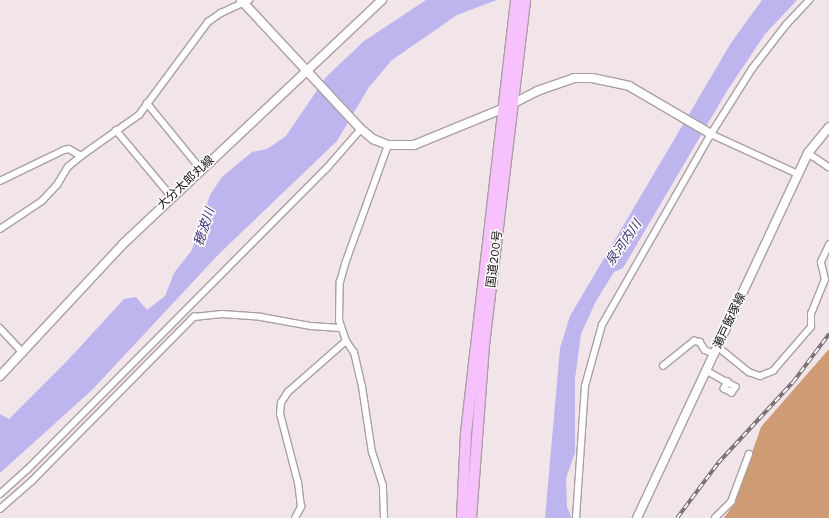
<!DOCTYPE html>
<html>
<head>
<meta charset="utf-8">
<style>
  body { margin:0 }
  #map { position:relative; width:829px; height:518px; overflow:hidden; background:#f2e5e9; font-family:"Work Sans","Noto Sans JP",sans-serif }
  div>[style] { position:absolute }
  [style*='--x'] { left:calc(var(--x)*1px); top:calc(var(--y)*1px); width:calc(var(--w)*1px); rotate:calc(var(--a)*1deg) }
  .forest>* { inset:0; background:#ce9b75 }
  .water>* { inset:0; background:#beb5ee }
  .roads { filter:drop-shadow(1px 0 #ab9fa3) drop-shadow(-1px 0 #ab9fa3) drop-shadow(0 1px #ab9fa3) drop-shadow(0 -1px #ab9fa3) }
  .street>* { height:5.5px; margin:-2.75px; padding:0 2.75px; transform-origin:2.75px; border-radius:2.75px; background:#fff }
  .secondary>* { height:8px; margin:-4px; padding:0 4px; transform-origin:4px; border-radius:4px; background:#fff }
  .highway>* { height:10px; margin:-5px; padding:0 5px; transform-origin:5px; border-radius:5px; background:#f6c1fc }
  .rail>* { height:3.5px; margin-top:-1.75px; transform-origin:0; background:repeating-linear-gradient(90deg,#fff 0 6px,#726a6d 0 12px); box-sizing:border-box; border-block:1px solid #726a6d }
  span { translate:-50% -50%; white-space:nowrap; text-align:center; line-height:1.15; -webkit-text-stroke:3px #fff; paint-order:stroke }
  .street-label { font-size:12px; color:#151113 }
  .water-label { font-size:13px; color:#3f2f71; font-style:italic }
</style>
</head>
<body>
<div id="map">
  <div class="forest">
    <div style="clip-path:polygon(829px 349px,829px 518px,724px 518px,734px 504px,761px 427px)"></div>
  </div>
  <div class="water">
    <div style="clip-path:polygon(426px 0,497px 0,457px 15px,392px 60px,369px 87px,337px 141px,218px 255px,92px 390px,0 473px,0 414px,9px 419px,68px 360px,124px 299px,136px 297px,147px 310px,165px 296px,174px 273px,192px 250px,210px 195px,222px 177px,252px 152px,267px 149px,286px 136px,326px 77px,364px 41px)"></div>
    <div style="clip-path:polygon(762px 0,797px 0,765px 34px,727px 91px,623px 268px,614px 272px,596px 301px,581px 334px,575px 379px,575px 453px,566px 478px,567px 507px,572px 518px,545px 518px,560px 348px,570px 316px,731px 43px)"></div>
  </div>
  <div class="roads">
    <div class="street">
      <div style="--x:147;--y:103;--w:85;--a:50.7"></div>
      <div style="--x:116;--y:130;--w:87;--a:50.1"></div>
      <div style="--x:711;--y:134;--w:96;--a:24.7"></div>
      <div style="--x:808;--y:153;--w:25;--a:34"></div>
      <div style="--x:0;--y:181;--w:71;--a:-25.8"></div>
      <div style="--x:64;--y:150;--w:5;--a:-11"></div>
      <div style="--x:69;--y:149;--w:14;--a:30"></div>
      <div style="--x:0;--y:229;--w:50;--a:-33.7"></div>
      <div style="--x:42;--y:201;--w:22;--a:-47"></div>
      <div style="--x:57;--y:185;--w:21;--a:-59"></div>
      <div style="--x:68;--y:167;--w:17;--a:-40"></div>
      <div style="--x:81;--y:156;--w:71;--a:-35.3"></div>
      <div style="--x:139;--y:115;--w:116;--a:-53.4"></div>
      <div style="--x:208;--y:22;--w:16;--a:-35"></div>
      <div style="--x:221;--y:13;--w:31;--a:-25"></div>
      <div style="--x:0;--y:328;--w:34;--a:47"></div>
      <div style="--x:718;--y:347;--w:40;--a:39"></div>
      <div style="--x:749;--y:372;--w:12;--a:20"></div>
      <div style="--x:760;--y:376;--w:14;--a:-21"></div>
      <div style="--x:773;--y:371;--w:58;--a:-49.2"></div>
      <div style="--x:811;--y:327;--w:13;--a:-90"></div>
      <div style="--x:811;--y:314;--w:37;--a:-68"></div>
      <div style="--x:825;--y:280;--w:18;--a:-103"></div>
      <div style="--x:821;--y:262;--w:19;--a:-65"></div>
      <div style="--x:663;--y:366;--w:40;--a:-39"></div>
      <div style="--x:694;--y:341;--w:6;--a:9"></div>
      <div style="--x:700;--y:342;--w:9;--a:58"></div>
      <div style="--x:705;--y:350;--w:11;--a:22"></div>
      <div style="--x:707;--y:371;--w:23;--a:29"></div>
      <div style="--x:727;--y:382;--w:10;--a:29"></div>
      <div style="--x:736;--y:387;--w:7;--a:124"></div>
      <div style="--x:732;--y:393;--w:9;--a:-153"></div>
      <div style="--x:724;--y:389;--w:8;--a:-67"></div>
      <div style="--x:0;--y:494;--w:36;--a:-42"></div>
      <div style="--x:27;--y:470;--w:424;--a:-45.2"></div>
      <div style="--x:326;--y:169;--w:53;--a:-48.8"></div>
      <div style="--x:0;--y:509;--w:43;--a:-41.2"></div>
      <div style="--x:32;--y:481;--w:231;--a:-45.4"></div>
      <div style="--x:194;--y:317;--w:28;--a:-6"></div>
      <div style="--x:222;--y:314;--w:39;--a:4"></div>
      <div style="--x:261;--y:317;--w:51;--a:10.2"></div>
      <div style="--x:311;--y:326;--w:29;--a:4"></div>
      <div style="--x:295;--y:518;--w:13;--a:-61"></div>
      <div style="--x:301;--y:507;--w:24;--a:-97"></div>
      <div style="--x:298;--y:483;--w:71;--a:-104.6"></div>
      <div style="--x:280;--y:414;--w:11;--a:-85"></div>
      <div style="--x:281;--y:403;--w:13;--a:-58"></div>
      <div style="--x:288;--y:392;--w:77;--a:-41.3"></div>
      <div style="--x:384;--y:518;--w:32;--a:-92"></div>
      <div style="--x:383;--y:486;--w:35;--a:-108"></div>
      <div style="--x:372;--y:453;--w:67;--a:-98.6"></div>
      <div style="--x:362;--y:387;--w:35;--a:-103"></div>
      <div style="--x:354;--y:353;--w:14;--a:-124"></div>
      <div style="--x:346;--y:341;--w:21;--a:-109"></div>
      <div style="--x:339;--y:321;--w:39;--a:-89"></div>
      <div style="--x:340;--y:282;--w:19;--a:-74"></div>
      <div style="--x:345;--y:264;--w:127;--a:-70.1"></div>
      <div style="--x:576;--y:518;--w:132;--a:-86.1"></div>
      <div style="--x:585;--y:386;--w:63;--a:-74.4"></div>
      <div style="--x:602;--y:325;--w:220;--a:-60.3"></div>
      <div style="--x:711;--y:134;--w:77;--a:-57.8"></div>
      <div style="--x:752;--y:69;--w:56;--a:-52.3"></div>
      <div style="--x:786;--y:25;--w:34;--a:-47"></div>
      <div style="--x:715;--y:518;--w:23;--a:-45"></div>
      <div style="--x:731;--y:502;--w:51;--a:-69.4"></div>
    </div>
    <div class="secondary">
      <div style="--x:241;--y:0;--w:176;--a:47.1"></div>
      <div style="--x:361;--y:129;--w:16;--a:40"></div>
      <div style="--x:373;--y:139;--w:16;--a:22"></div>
      <div style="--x:388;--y:145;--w:26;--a:0"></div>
      <div style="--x:414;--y:145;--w:97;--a:-22.3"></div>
      <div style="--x:504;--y:108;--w:37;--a:-27"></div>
      <div style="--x:537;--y:91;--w:39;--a:-19"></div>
      <div style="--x:574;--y:78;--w:18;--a:0"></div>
      <div style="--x:592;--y:78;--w:38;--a:12"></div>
      <div style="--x:629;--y:86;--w:95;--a:30.3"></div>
      <div style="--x:0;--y:376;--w:180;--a:-47"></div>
      <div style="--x:123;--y:244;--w:356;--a:-43.3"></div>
      <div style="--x:637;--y:518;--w:403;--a:-64.9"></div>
      <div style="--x:808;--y:153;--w:33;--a:-51"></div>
    </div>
    <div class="highway">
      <div style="--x:462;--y:518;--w:85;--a:-87.3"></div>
      <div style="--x:466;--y:433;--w:436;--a:-83.4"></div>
      <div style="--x:471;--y:518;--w:173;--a:-85.7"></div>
      <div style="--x:484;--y:345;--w:347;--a:-83.2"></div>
    </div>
  </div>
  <div class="rail">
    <div style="--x:677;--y:518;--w:69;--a:-53.3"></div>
    <div style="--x:718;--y:463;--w:110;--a:-47.2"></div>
    <div style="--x:793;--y:382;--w:60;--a:-53.1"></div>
  </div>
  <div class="street-label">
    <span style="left:186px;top:183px;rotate:-43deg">大分太郎丸線</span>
    <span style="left:495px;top:259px;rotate:-83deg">国道200号</span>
    <span style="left:730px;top:321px;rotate:-65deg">瀬戸飯塚線</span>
  </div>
  <div class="water-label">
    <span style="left:205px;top:227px;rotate:-72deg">穂波川</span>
    <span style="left:624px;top:243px;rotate:-55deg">泉河内川</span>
  </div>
</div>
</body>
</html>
